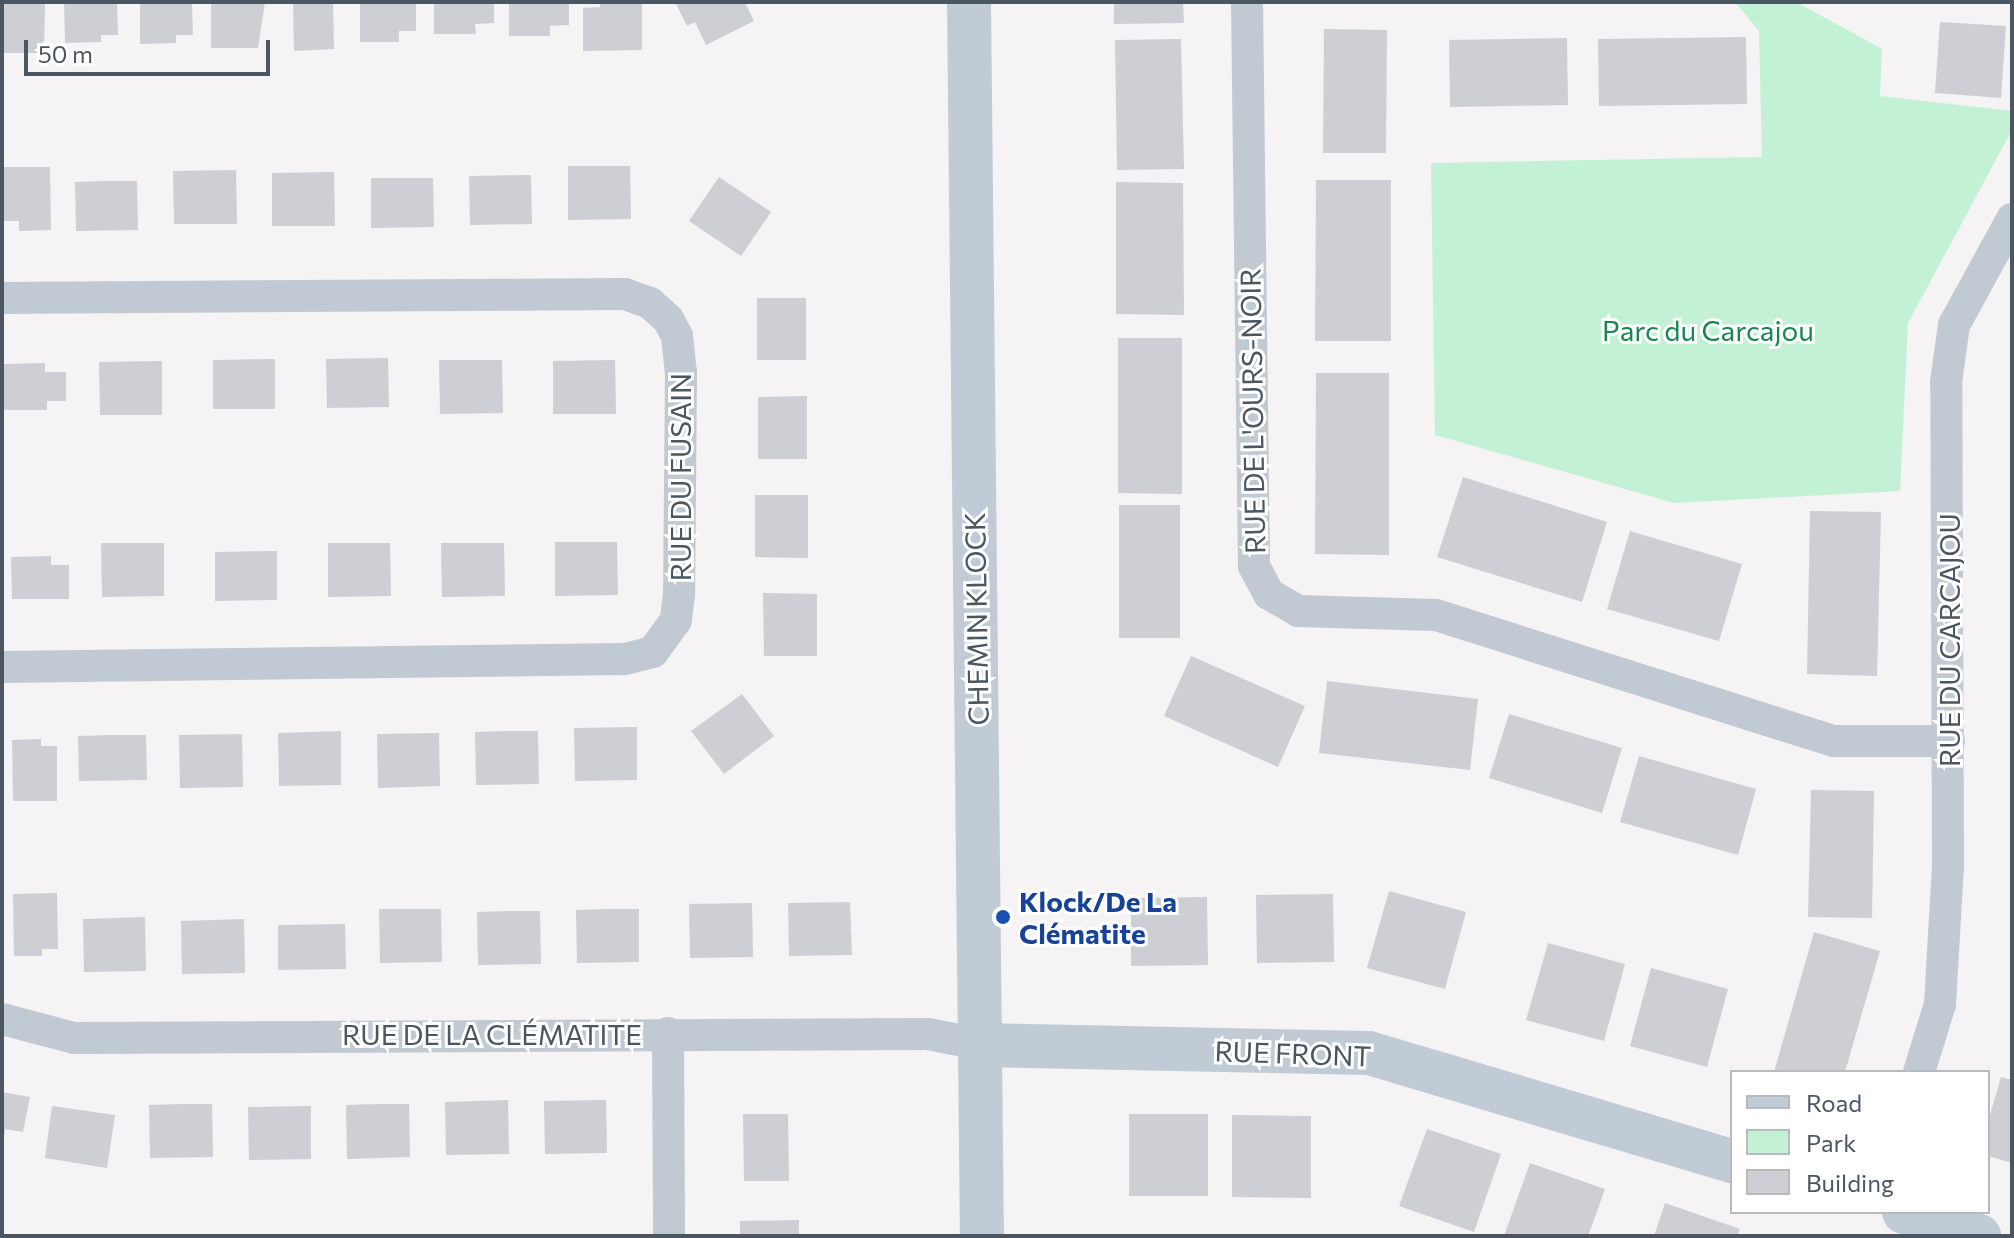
<!DOCTYPE html>
<html>
<head>
<meta charset="utf-8">
<style>
  body { margin:0 }
  #map { position:relative; width:2014px; height:1238px; overflow:hidden; background:#f5f3f3; font-family:Commissioner,sans-serif }
  div>[style] { position:absolute }
  [style*='--x'] { left:calc(var(--x)*1px); top:calc(var(--y)*1px); width:calc(var(--w)*1px); rotate:calc(var(--a)*1deg) }
  .green>* { inset:0; background:#c3f1d5 }
  .building>* { inset:0; background:#cdcfd5 }
  .street>* { height:32px; margin:-16px; padding:0 16px; transform-origin:16px; border-radius:16px; background:#c1cad2 }
  .secondary>* { height:44px; margin:-22px; padding:0 22px; transform-origin:22px; border-radius:22px; background:#c1cbd6 }
  .dots>* { width:22px; height:22px; translate:-50% -50%; box-sizing:border-box; border:4px solid #fff; border-radius:50% }
  span { translate:-50% -50%; white-space:nowrap; text-align:center; line-height:1.15; -webkit-text-stroke:6px #fff; paint-order:stroke }
  .park-label { font-size:28px; color:#17864f }
  .street-label { font-size:28px; color:#4a5661 }
  .transit-label { font-size:28px; color:#164399; font-weight:700 }
  .left { translate:0 -50%; text-align:left }
  .frame { position:absolute; inset:0; border:4px solid #4a5661; pointer-events:none }
  .legend { position:absolute; left:1730px; top:1070px; width:260px; height:144px; box-sizing:border-box; background:#fff; border:2px solid #b7bbc0; margin:0; padding:10px 14px; list-style:none; font-size:24px; color:#4a5661 }
  .legend li { display:flex; align-items:center; gap:16px; height:40px }
  .legend b { width:40px; border:2px solid #b7bbc0 }
  .scale { position:absolute; left:24px; top:40px; width:246px; height:36px; box-sizing:border-box; border:4px solid #4a5661; border-top:0; padding-left:10px; font-size:24px; line-height:28px; white-space:nowrap; color:#4a5661; -webkit-text-stroke:6px #fff; paint-order:stroke }
</style>
</head>
<body>
<div id="map">
  <div class="green">
    <div style="clip-path:polygon(1735px 2px,1796px 2px,1882px 49px,1880px 96px,2012px 111px,2012px 130px,1908px 323px,1900px 491px,1674px 503px,1435px 435px,1431px 163px,1762px 157px,1759px 31px)"></div>
  </div>
  <div class="building">
    <div style="clip-path:polygon(64px 2px,117px 4px,118px 35px,101px 35px,101px 42px,65px 43px)"></div>
    <div style="clip-path:polygon(140px 2px,192px 4px,193px 35px,176px 35px,176px 43px,140px 44px)"></div>
    <div style="clip-path:polygon(211px 2px,265px 2px,258px 48px,211px 48px)"></div>
    <div style="clip-path:polygon(293px 2px,333px 2px,334px 49px,294px 51px)"></div>
    <div style="clip-path:polygon(360px 2px,416px 2px,416px 31px,399px 31px,399px 42px,360px 42px)"></div>
    <div style="clip-path:polygon(434px 2px,494px 2px,494px 23px,475px 24px,476px 34px,434px 34px)"></div>
    <div style="clip-path:polygon(509px 2px,569px 2px,569px 25px,550px 26px,550px 36px,509px 36px)"></div>
    <div style="clip-path:polygon(600px 2px,642px 2px,642px 50px,583px 51px,583px 8px,600px 7px)"></div>
    <div style="clip-path:polygon(675px 2px,745px 2px,754px 21px,706px 45px,695px 22px,687px 26px)"></div>
    <div style="clip-path:polygon(1114px 2px,1183px 2px,1184px 23px,1114px 24px)"></div>
    <div style="clip-path:polygon(2px 3px,45px 3px,44px 53px,2px 53px)"></div>
    <div style="clip-path:polygon(1940px 22px,2006px 26px,2001px 98px,1935px 93px)"></div>
    <div style="clip-path:polygon(1324px 29px,1387px 30px,1386px 153px,1323px 153px)"></div>
    <div style="clip-path:polygon(1746px 37px,1747px 104px,1599px 106px,1598px 39px)"></div>
    <div style="clip-path:polygon(1567px 38px,1568px 105px,1450px 107px,1449px 40px)"></div>
    <div style="clip-path:polygon(1181px 39px,1184px 169px,1117px 170px,1115px 40px)"></div>
    <div style="clip-path:polygon(568px 166px,630px 166px,631px 219px,568px 220px)"></div>
    <div style="clip-path:polygon(4px 167px,50px 167px,51px 230px,19px 231px,19px 221px,4px 221px)"></div>
    <div style="clip-path:polygon(236px 170px,237px 224px,174px 224px,173px 171px)"></div>
    <div style="clip-path:polygon(334px 172px,335px 226px,272px 226px,272px 173px)"></div>
    <div style="clip-path:polygon(531px 175px,532px 224px,470px 225px,469px 176px)"></div>
    <div style="clip-path:polygon(719px 177px,771px 212px,741px 256px,689px 221px)"></div>
    <div style="clip-path:polygon(371px 178px,433px 178px,434px 227px,371px 228px)"></div>
    <div style="clip-path:polygon(1316px 180px,1391px 180px,1391px 341px,1315px 341px)"></div>
    <div style="clip-path:polygon(106px 181px,137px 181px,138px 230px,76px 231px,75px 182px)"></div>
    <div style="clip-path:polygon(1116px 182px,1183px 183px,1184px 315px,1116px 314px)"></div>
    <div style="clip-path:polygon(757px 298px,806px 298px,806px 360px,757px 360px)"></div>
    <div style="clip-path:polygon(1118px 338px,1182px 338px,1182px 494px,1118px 493px)"></div>
    <div style="clip-path:polygon(388px 358px,389px 407px,327px 408px,326px 359px)"></div>
    <div style="clip-path:polygon(275px 359px,275px 409px,213px 409px,213px 360px)"></div>
    <div style="clip-path:polygon(439px 360px,502px 360px,503px 413px,440px 414px)"></div>
    <div style="clip-path:polygon(615px 360px,616px 414px,553px 414px,553px 361px)"></div>
    <div style="clip-path:polygon(162px 361px,162px 415px,100px 415px,99px 362px)"></div>
    <div style="clip-path:polygon(45px 363px,45px 372px,66px 372px,66px 401px,47px 401px,47px 410px,4px 410px,4px 364px)"></div>
    <div style="clip-path:polygon(1316px 373px,1389px 373px,1389px 555px,1315px 554px)"></div>
    <div style="clip-path:polygon(807px 396px,807px 459px,758px 459px,758px 397px)"></div>
    <div style="clip-path:polygon(1463px 477px,1607px 522px,1582px 602px,1437px 557px)"></div>
    <div style="clip-path:polygon(755px 495px,808px 495px,808px 558px,755px 557px)"></div>
    <div style="clip-path:polygon(1119px 505px,1180px 505px,1180px 638px,1119px 638px)"></div>
    <div style="clip-path:polygon(1810px 511px,1881px 512px,1877px 676px,1807px 674px)"></div>
    <div style="clip-path:polygon(1630px 531px,1742px 564px,1719px 641px,1607px 609px)"></div>
    <div style="clip-path:polygon(555px 542px,617px 542px,618px 595px,555px 596px)"></div>
    <div style="clip-path:polygon(101px 543px,164px 543px,164px 596px,102px 597px)"></div>
    <div style="clip-path:polygon(328px 543px,390px 543px,391px 596px,328px 597px)"></div>
    <div style="clip-path:polygon(441px 543px,504px 543px,505px 596px,442px 597px)"></div>
    <div style="clip-path:polygon(277px 551px,277px 600px,215px 601px,215px 552px)"></div>
    <div style="clip-path:polygon(51px 556px,51px 565px,69px 565px,69px 599px,12px 599px,11px 557px)"></div>
    <div style="clip-path:polygon(763px 593px,817px 594px,817px 656px,764px 656px)"></div>
    <div style="clip-path:polygon(1191px 656px,1305px 706px,1278px 767px,1164px 716px)"></div>
    <div style="clip-path:polygon(1327px 681px,1478px 699px,1470px 770px,1319px 753px)"></div>
    <div style="clip-path:polygon(742px 694px,774px 736px,724px 774px,691px 731px)"></div>
    <div style="clip-path:polygon(1509px 714px,1622px 748px,1602px 813px,1489px 778px)"></div>
    <div style="clip-path:polygon(637px 727px,637px 780px,575px 781px,574px 728px)"></div>
    <div style="clip-path:polygon(341px 731px,341px 785px,279px 786px,278px 733px)"></div>
    <div style="clip-path:polygon(507px 731px,538px 731px,539px 784px,476px 785px,475px 732px)"></div>
    <div style="clip-path:polygon(439px 733px,440px 786px,378px 788px,377px 734px)"></div>
    <div style="clip-path:polygon(242px 734px,243px 787px,180px 788px,179px 735px)"></div>
    <div style="clip-path:polygon(112px 735px,146px 735px,147px 780px,79px 781px,78px 736px)"></div>
    <div style="clip-path:polygon(41px 739px,41px 746px,57px 746px,57px 801px,13px 801px,12px 740px)"></div>
    <div style="clip-path:polygon(1639px 756px,1756px 789px,1738px 855px,1620px 822px)"></div>
    <div style="clip-path:polygon(1811px 790px,1874px 791px,1872px 918px,1808px 917px)"></div>
    <div style="clip-path:polygon(1389px 891px,1466px 912px,1445px 989px,1367px 968px)"></div>
    <div style="clip-path:polygon(57px 893px,58px 949px,42px 949px,42px 956px,14px 956px,13px 894px)"></div>
    <div style="clip-path:polygon(1333px 894px,1334px 962px,1257px 963px,1256px 895px)"></div>
    <div style="clip-path:polygon(1207px 897px,1208px 965px,1131px 966px,1131px 898px)"></div>
    <div style="clip-path:polygon(850px 902px,852px 955px,789px 956px,788px 903px)"></div>
    <div style="clip-path:polygon(752px 903px,753px 957px,690px 958px,689px 904px)"></div>
    <div style="clip-path:polygon(379px 909px,441px 909px,442px 962px,380px 963px)"></div>
    <div style="clip-path:polygon(607px 909px,639px 909px,639px 962px,577px 963px,576px 910px)"></div>
    <div style="clip-path:polygon(509px 911px,540px 911px,541px 964px,478px 965px,477px 912px)"></div>
    <div style="clip-path:polygon(145px 917px,146px 971px,84px 972px,83px 919px)"></div>
    <div style="clip-path:polygon(244px 919px,245px 973px,182px 974px,181px 921px)"></div>
    <div style="clip-path:polygon(345px 924px,346px 969px,278px 970px,278px 925px)"></div>
    <div style="clip-path:polygon(1814px 932px,1880px 951px,1862px 1013px,1845px 1072px,1774px 1072px)"></div>
    <div style="clip-path:polygon(1548px 943px,1625px 964px,1604px 1041px,1526px 1020px)"></div>
    <div style="clip-path:polygon(1651px 968px,1728px 989px,1707px 1067px,1630px 1046px)"></div>
    <div style="clip-path:polygon(2001px 1077px,2012px 1080px,2012px 1163px,1988px 1156px,1988px 1122px)"></div>
    <div style="clip-path:polygon(2px 1092px,30px 1097px,23px 1132px,5px 1129px,4px 1138px)"></div>
    <div style="clip-path:polygon(508px 1100px,509px 1154px,446px 1155px,445px 1102px)"></div>
    <div style="clip-path:polygon(606px 1100px,607px 1153px,545px 1154px,544px 1101px)"></div>
    <div style="clip-path:polygon(181px 1104px,212px 1104px,213px 1157px,150px 1158px,149px 1105px)"></div>
    <div style="clip-path:polygon(378px 1104px,409px 1104px,410px 1157px,347px 1159px,346px 1105px)"></div>
    <div style="clip-path:polygon(52px 1106px,115px 1115px,107px 1168px,45px 1158px)"></div>
    <div style="clip-path:polygon(311px 1106px,311px 1159px,249px 1160px,248px 1107px)"></div>
    <div style="clip-path:polygon(743px 1114px,788px 1114px,789px 1181px,744px 1181px)"></div>
    <div style="clip-path:polygon(1129px 1114px,1208px 1114px,1208px 1196px,1129px 1196px)"></div>
    <div style="clip-path:polygon(1232px 1115px,1311px 1116px,1311px 1198px,1232px 1197px)"></div>
    <div style="clip-path:polygon(1427px 1129px,1501px 1154px,1474px 1232px,1399px 1206px)"></div>
    <div style="clip-path:polygon(1530px 1163px,1605px 1189px,1588px 1236px,1504px 1236px)"></div>
    <div style="clip-path:polygon(1665px 1203px,1740px 1229px,1737px 1236px,1654px 1236px)"></div>
    <div style="clip-path:polygon(799px 1220px,799px 1236px,740px 1236px,740px 1221px)"></div>
  </div>
  <div class="street">
    <div style="--x:1247;--y:2;--w:564;--a:89.29"></div>
    <div style="--x:1254;--y:566;--w:32;--a:62"></div>
    <div style="--x:1269;--y:594;--w:34;--a:30"></div>
    <div style="--x:1298;--y:611;--w:138;--a:1.7"></div>
    <div style="--x:1436;--y:615;--w:417;--a:17.6"></div>
    <div style="--x:1834;--y:741;--w:115;--a:0"></div>
    <div style="--x:2;--y:298;--w:623;--a:-0.37"></div>
    <div style="--x:625;--y:294;--w:27;--a:20"></div>
    <div style="--x:650;--y:303;--w:24;--a:42"></div>
    <div style="--x:668;--y:319;--w:19;--a:62"></div>
    <div style="--x:677;--y:336;--w:36;--a:84"></div>
    <div style="--x:681;--y:372;--w:222;--a:90.5"></div>
    <div style="--x:679;--y:594;--w:26;--a:97"></div>
    <div style="--x:676;--y:620;--w:39;--a:126"></div>
    <div style="--x:653;--y:652;--w:30;--a:166"></div>
    <div style="--x:624;--y:659;--w:622;--a:179.26"></div>
    <div style="--x:2;--y:1019;--w:74;--a:14.8"></div>
    <div style="--x:74;--y:1038;--w:854;--a:-0.27"></div>
    <div style="--x:928;--y:1034;--w:57;--a:11.1"></div>
    <div style="--x:668;--y:1033;--w:203;--a:89.7"></div>
    <div style="--x:1919;--y:1072;--w:71;--a:-72.8"></div>
    <div style="--x:1940;--y:1004;--w:139;--a:-86.7"></div>
    <div style="--x:1948;--y:865;--w:483;--a:-90.2"></div>
    <div style="--x:1946;--y:382;--w:58;--a:-82"></div>
    <div style="--x:1954;--y:325;--w:121;--a:-61.3"></div>
  </div>
  <div class="secondary">
    <div style="--x:969;--y:2;--w:1234;--a:89.4"></div>
    <div style="--x:984;--y:1045;--w:385;--a:1.2"></div>
    <div style="--x:1369;--y:1053;--w:379;--a:16.6"></div>
    <div style="--x:1904;--y:1212;--w:79;--a:17.7"></div>
  </div>
  <div class="dots">
    <div style="left:1003px;top:917px;background:#1a4fb4"></div>
  </div>
  <div class="park-label">
    <span style="left:1708px;top:330px">Parc du Carcajou</span>
  </div>
  <div class="street-label">
    <span style="left:1252px;top:411px;rotate:-91deg">RUE DE L'OURS-NOIR</span>
    <span style="left:680px;top:477px;rotate:-90deg">RUE DU FUSAIN</span>
    <span style="left:976px;top:619px;rotate:-91deg">CHEMIN KLOCK</span>
    <span style="left:1949px;top:640px;rotate:-90deg">RUE DU CARCAJOU</span>
    <span style="left:492px;top:1034px">RUE DE LA CLÉMATITE</span>
    <span style="left:1293px;top:1053px;rotate:2deg">RUE FRONT</span>
  </div>
  <div class="transit-label">
    <span class="left" style="left:1019px;top:917px">Klock/De La<br>Clématite</span>
  </div>
  <div class="frame"></div>
  <ul class="legend">
  <li><b style="height:10px;background:#c1cbd6"></b>Road</li>
  <li><b style="height:22px;background:#c3f1d5"></b>Park</li>
  <li><b style="height:22px;background:#cdcfd5"></b>Building</li>
  </ul>
  <div class="scale">50 m</div>
</div>
</body>
</html>
